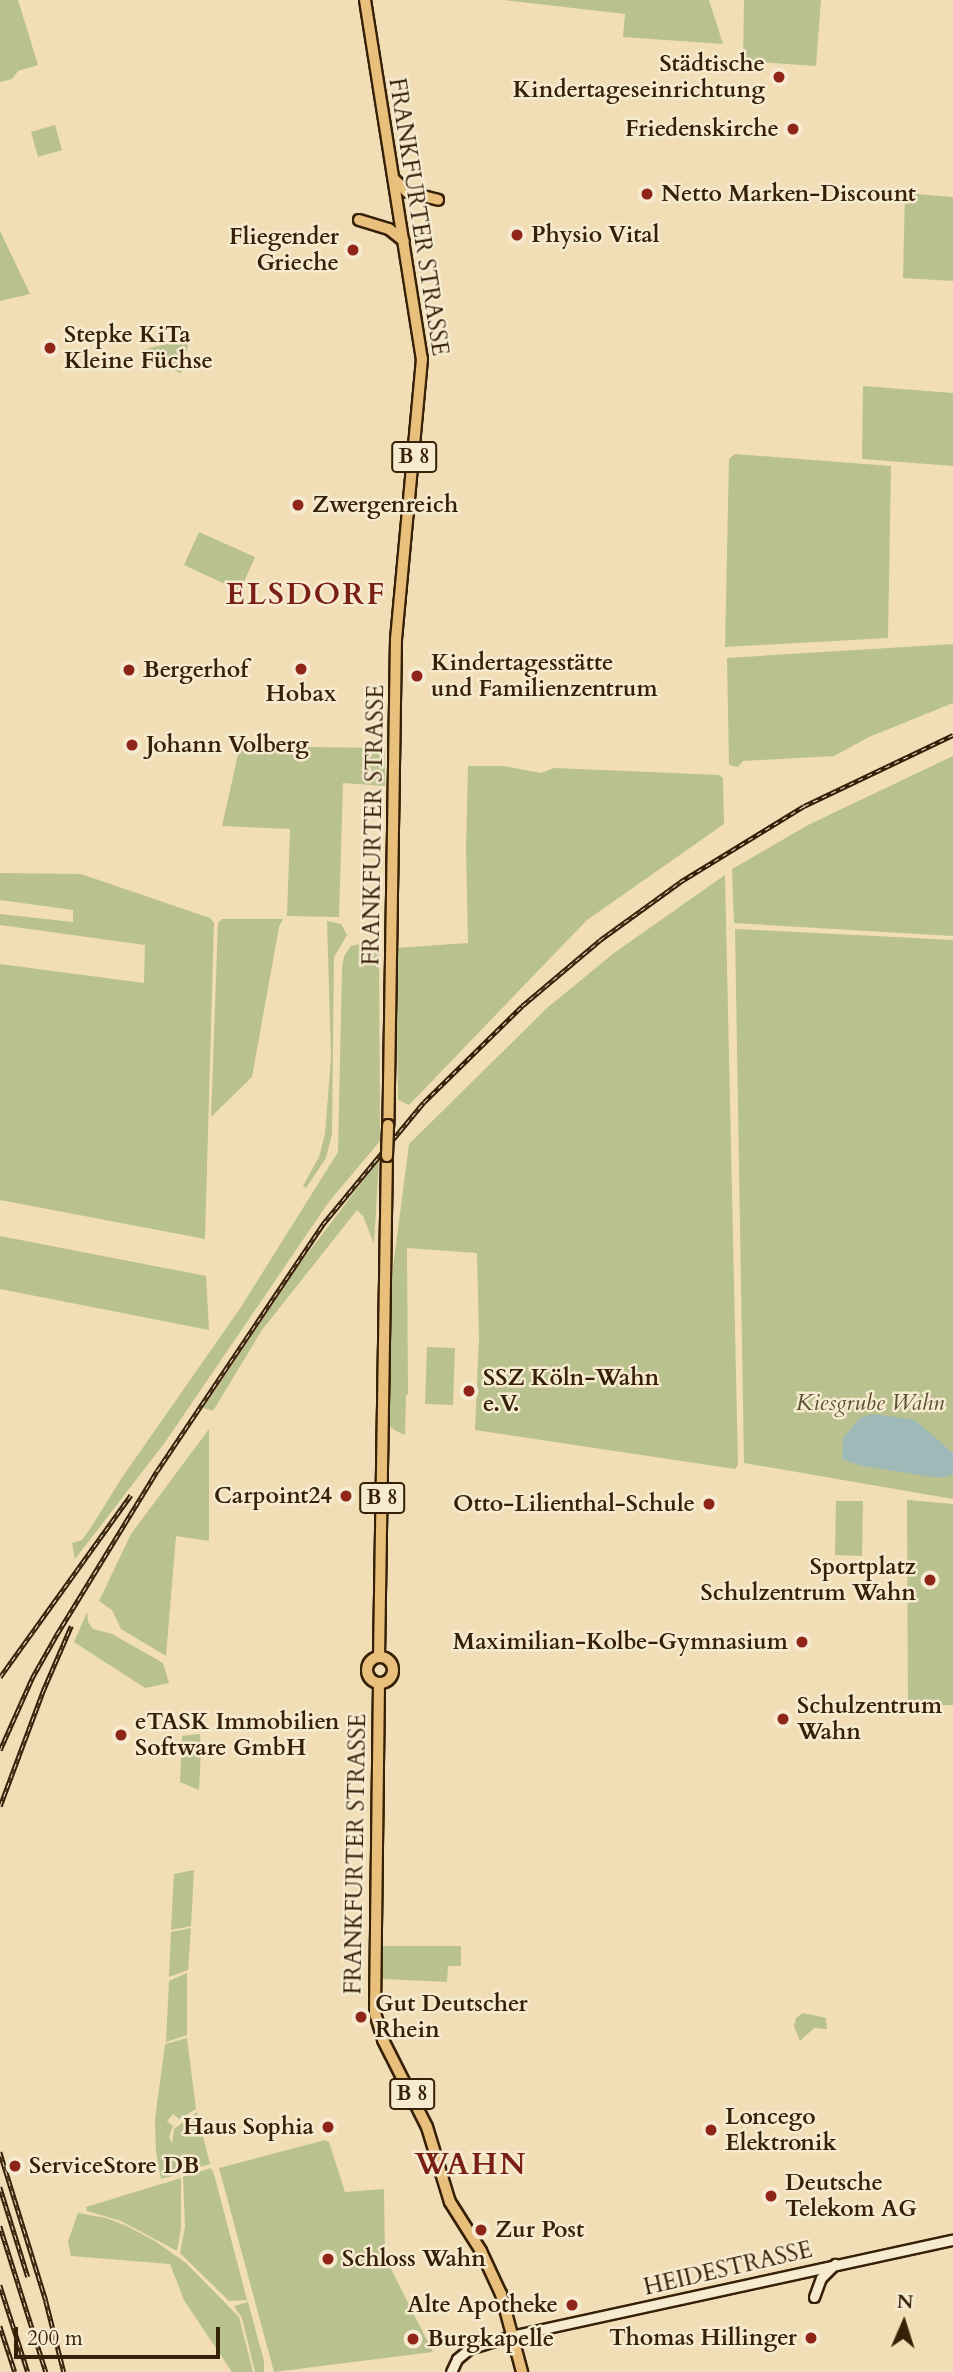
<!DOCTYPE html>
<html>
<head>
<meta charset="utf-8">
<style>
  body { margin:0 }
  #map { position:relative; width:953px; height:2372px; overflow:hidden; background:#f1deb6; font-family:Cardo,serif }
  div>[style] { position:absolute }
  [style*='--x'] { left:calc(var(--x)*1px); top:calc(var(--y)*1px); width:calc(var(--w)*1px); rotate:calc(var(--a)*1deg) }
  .green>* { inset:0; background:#b9c18e }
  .water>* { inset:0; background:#9fb9b8 }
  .roads { filter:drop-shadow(2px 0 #362008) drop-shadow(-2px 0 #362008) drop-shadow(0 2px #362008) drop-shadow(0 -2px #362008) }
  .secondary>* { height:9px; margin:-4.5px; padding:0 4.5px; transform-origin:4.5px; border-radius:4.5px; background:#f6ead0 }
  .primary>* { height:10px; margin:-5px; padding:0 5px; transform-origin:5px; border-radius:5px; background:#e8bf7b }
  .primary>.ring { margin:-5px; padding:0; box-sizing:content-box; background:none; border:10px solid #e8bf7b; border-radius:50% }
  .rail>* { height:4.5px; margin-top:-2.25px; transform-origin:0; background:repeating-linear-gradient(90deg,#f6ead0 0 5px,#362008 0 10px); box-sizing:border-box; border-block:2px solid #362008 }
  .bridges { filter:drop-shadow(2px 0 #362008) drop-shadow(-2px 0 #362008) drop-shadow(0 2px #362008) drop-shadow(0 -2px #362008) }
  .primary-bridge>* { height:10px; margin:-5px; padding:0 5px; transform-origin:5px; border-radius:5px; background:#e8bf7b }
  .dots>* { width:19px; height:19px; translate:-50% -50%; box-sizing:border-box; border:4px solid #f6ead0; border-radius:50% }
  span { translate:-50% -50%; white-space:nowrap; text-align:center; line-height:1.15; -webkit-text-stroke:5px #f6ead0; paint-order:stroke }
  .shield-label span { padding:2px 5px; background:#f6ead0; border:2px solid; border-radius:5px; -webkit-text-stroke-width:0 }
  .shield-label { font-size:21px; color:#362008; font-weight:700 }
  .poi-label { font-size:23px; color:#362008; font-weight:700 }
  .right { translate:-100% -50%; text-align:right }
  .left { translate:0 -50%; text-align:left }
  .street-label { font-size:23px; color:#362008 }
  .park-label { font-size:23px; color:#5d5030; font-style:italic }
  .district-label { font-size:30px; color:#7a1f14; font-weight:700; letter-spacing:2px }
  .north { position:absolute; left:869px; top:2288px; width:70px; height:70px; -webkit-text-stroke:5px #f6ead0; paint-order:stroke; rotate:3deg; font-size:19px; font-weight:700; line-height:28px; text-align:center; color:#362008 }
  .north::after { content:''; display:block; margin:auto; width:24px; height:32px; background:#362008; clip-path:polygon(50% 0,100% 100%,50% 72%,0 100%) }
  .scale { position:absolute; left:14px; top:2327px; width:206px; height:32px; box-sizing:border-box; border:4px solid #362008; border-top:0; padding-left:9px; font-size:21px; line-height:24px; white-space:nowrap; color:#362008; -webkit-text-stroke:5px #f6ead0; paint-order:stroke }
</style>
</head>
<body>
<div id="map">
  <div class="green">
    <div style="clip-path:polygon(0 0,18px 0,38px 65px,18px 71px,12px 79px,0 82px)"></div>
    <div style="clip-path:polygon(504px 0,709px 0,723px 44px,623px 37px,625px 14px)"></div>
    <div style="clip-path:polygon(744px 0,821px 0,816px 66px,743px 61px)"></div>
    <div style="clip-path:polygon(55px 125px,62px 150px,38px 157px,31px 132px)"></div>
    <div style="clip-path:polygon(905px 193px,953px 197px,953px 281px,903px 278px)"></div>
    <div style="clip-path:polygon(0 231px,30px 294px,0 301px)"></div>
    <div style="clip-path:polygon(184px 340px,188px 345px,181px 374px,173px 369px,168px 359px,146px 365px,141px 350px)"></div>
    <div style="clip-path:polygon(863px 386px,953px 393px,953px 466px,862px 459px)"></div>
    <div style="clip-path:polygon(735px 454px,891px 466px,888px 638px,725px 647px,729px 459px)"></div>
    <div style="clip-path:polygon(199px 532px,255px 557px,240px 591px,184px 565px)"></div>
    <div style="clip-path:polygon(953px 644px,953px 703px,869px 737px,834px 756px,743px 761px,738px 767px,729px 765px,727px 658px)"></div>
    <div style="clip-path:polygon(243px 746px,385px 748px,385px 786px,343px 783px,339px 917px,287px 916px,290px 829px,222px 826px,239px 750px)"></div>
    <div style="clip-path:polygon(953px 756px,953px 936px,734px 923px,732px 869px,808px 825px)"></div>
    <div style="clip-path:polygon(468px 766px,504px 766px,541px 773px,554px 768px,719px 775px,723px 778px,724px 824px,587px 920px,409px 1105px,398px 1100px,396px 948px,468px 943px,466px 848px)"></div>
    <div style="clip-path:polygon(0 873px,81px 874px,210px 918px,214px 923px,205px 1239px,0 1200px,0 964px,144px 983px,145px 945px,0 925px,0 914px,73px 922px,73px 910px,0 900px)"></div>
    <div style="clip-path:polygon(725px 875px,738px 1465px,735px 1469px,475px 1430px,479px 1338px,477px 1253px,407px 1248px,408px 1394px,406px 1396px,405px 1435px,396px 1431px,389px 1426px,391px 1283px,409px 1144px,547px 1008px,614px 953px)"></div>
    <div style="clip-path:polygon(222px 919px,283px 919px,279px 927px,252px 1077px,211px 1117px,218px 923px)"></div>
    <div style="clip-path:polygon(327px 921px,341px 924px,347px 935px,334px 957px,332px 1134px,326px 1158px,306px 1188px,303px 1186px,319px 1157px,325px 1134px,331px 1057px)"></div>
    <div style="clip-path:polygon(735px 929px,953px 940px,953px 1499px,744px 1463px)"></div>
    <div style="clip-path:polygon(369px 942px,379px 944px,380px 1141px,328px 1203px,166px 1441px,75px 1559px,72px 1543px,82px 1540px,90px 1529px,121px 1479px,241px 1307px,338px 1152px,342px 968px,344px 956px,351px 946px)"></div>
    <div style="clip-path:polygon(379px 1160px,374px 1244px,363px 1216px,357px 1210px,262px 1330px,213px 1411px,203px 1408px,298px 1266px)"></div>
    <div style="clip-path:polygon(0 1236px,206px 1276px,209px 1330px,0 1289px)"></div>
    <div style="clip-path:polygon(427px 1347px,455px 1348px,453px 1405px,425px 1404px)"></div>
    <div style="clip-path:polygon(209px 1429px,209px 1541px,176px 1536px,166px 1656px,121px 1629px,112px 1610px,99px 1601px,131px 1534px)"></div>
    <div style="clip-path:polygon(907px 1500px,953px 1504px,953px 1705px,908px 1706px)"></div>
    <div style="clip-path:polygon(836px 1501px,863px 1501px,862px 1556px,835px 1555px)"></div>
    <div style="clip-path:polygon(87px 1612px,88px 1622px,93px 1629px,112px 1634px,163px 1663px,169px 1683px,145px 1688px,74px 1642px)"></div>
    <div style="clip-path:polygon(200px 1734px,201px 1751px,199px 1790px,180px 1782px,182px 1736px)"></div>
    <div style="clip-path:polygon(194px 1870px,191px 1926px,171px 1930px,174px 1874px)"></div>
    <div style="clip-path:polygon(191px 1928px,188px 1970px,169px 1977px,171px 1932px)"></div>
    <div style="clip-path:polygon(382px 1946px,461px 1946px,461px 1966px,448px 1966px,447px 1982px,384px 1979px,380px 1974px)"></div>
    <div style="clip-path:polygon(187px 1973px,187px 2035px,166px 2042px,169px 1981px)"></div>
    <div style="clip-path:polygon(803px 2013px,826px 2018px,827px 2029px,814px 2028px,800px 2041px,794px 2026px,796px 2018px)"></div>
    <div style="clip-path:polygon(187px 2038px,196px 2109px,179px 2119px,173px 2114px,167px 2121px,173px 2126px,169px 2137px,172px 2144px,174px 2129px,197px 2112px,210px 2164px,184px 2172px,180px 2163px,180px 2174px,161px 2179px,156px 2152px,155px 2119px,165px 2044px)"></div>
    <div style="clip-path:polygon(325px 2140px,329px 2142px,345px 2192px,384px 2189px,385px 2257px,433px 2352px,274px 2372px,219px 2168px)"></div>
    <div style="clip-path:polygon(211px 2168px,214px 2174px,247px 2300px,229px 2301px,180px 2253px,185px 2227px,183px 2177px)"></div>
    <div style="clip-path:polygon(181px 2178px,181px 2228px,177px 2251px,121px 2221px,87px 2211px,86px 2207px)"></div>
    <div style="clip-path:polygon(78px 2213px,106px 2218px,127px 2226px,155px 2241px,186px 2263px,239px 2317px,253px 2372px,232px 2372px,184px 2300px,170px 2264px,71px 2256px,68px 2241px)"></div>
    <div style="clip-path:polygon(248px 2302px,264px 2361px,264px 2372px,255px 2372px,242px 2318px,234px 2306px)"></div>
  </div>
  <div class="water">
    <div style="clip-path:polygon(873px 1414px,915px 1420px,953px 1453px,953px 1475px,939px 1478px,862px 1466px,842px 1459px,843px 1438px,860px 1418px)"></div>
  </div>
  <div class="roads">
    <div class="secondary">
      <div style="--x:814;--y:2297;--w:20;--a:-70"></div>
      <div style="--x:821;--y:2278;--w:20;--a:-45"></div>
      <div style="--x:451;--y:2372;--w:14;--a:-65"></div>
      <div style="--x:457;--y:2359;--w:16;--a:-40"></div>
      <div style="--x:469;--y:2349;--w:44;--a:-17.2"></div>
      <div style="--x:511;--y:2336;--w:452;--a:-12.3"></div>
    </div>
    <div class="primary">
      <div style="--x:365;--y:0;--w:363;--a:81"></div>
      <div style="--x:422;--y:359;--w:281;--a:95.3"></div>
      <div style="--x:396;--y:639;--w:486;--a:90.9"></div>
      <div style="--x:395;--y:180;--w:17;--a:45"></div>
      <div style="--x:407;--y:192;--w:32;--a:14"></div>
      <div style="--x:359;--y:220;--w:31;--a:17"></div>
      <div style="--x:389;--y:229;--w:19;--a:39"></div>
      <div style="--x:379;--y:1657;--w:501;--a:-89.09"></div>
      <div class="ring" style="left:367px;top:1657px;width:16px;height:16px"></div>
      <div style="--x:379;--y:1683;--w:330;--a:90.7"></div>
      <div style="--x:375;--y:2013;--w:28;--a:73"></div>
      <div style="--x:383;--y:2040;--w:97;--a:63.2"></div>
      <div style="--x:427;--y:2127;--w:78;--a:73"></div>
      <div style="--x:450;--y:2202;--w:58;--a:57.7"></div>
      <div style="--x:481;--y:2251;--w:47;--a:65.1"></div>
      <div style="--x:501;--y:2294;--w:81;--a:74.9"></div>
    </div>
  </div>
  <div class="rail">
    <div style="--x:0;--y:1677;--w:224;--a:-54.3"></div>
    <div style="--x:0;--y:1750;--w:79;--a:-66"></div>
    <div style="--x:32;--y:1678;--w:51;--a:-60.4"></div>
    <div style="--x:57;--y:1634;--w:191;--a:-58.5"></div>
    <div style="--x:157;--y:1471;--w:298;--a:-56.1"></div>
    <div style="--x:323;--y:1224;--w:158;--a:-50.4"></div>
    <div style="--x:424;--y:1102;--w:137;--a:-44.4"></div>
    <div style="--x:522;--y:1006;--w:102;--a:-40.2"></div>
    <div style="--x:600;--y:940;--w:99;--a:-35.9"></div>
    <div style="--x:680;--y:882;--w:145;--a:-31.5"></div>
    <div style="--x:804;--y:806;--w:165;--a:-25.5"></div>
    <div style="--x:0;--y:1806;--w:123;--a:-69.5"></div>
    <div style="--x:43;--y:1691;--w:71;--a:-66.7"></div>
    <div style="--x:0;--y:2152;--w:156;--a:72.8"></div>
    <div style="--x:46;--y:2301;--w:73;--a:75.8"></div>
    <div style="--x:0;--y:2187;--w:94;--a:72.7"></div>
    <div style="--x:0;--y:2226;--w:153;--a:72.5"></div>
    <div style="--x:0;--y:2285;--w:91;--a:72.2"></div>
    <div style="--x:0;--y:2326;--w:48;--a:71.9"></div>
  </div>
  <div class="bridges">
    <div class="primary-bridge">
      <div style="--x:387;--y:1156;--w:31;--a:-88"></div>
    </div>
  </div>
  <div class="dots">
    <div style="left:779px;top:77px;background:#8f2418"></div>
    <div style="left:793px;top:129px;background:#8f2418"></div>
    <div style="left:647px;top:194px;background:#8f2418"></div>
    <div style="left:517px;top:235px;background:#8f2418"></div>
    <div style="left:353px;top:250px;background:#8f2418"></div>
    <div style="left:50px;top:348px;background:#8f2418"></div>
    <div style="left:298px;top:505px;background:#8f2418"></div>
    <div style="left:301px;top:669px;background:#8f2418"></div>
    <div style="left:129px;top:670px;background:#8f2418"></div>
    <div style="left:417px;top:676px;background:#8f2418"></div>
    <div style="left:132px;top:745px;background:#8f2418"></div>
    <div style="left:469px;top:1391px;background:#8f2418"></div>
    <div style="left:346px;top:1496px;background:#8f2418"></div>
    <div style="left:709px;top:1504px;background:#8f2418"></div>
    <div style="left:930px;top:1580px;background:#8f2418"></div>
    <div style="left:802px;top:1642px;background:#8f2418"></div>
    <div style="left:783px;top:1719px;background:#8f2418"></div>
    <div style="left:121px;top:1735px;background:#8f2418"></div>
    <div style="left:361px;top:2017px;background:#8f2418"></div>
    <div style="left:328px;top:2127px;background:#8f2418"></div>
    <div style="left:711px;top:2130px;background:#8f2418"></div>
    <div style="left:15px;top:2166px;background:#8f2418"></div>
    <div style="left:771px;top:2196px;background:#8f2418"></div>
    <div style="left:481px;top:2230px;background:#8f2418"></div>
    <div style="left:328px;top:2259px;background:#8f2418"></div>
    <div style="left:572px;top:2305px;background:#8f2418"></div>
    <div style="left:811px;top:2338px;background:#8f2418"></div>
    <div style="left:413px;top:2339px;background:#8f2418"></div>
  </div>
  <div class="shield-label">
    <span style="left:414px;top:457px">B 8</span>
    <span style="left:382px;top:1498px">B 8</span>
    <span style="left:412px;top:2094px">B 8</span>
  </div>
  <div class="poi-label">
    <span class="right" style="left:765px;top:77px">Städtische<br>Kindertageseinrichtung</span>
    <span class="right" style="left:779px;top:129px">Friedenskirche</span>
    <span class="left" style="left:661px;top:194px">Netto Marken-Discount</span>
    <span class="left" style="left:531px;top:235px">Physio Vital</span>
    <span class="right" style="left:339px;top:250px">Fliegender<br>Grieche</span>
    <span class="left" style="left:64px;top:348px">Stepke KiTa<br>Kleine Füchse</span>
    <span class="left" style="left:312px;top:505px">Zwergenreich</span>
    <span class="left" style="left:431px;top:676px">Kindertagesstätte<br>und Familienzentrum</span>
    <span class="left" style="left:143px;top:670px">Bergerhof</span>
    <span style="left:301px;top:694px">Hobax</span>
    <span class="left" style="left:146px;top:745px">Johann Volberg</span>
    <span class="left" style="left:483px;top:1391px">SSZ Köln-Wahn<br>e.V.</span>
    <span class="right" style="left:332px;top:1496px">Carpoint24</span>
    <span class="right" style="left:695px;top:1504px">Otto-Lilienthal-Schule</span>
    <span class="right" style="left:916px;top:1580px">Sportplatz<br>Schulzentrum Wahn</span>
    <span class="right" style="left:788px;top:1642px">Maximilian-Kolbe-Gymnasium</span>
    <span class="left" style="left:797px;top:1719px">Schulzentrum<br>Wahn</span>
    <span class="left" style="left:135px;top:1735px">eTASK Immobilien<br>Software GmbH</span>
    <span class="left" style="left:375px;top:2017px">Gut Deutscher<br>Rhein</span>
    <span class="left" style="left:725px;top:2130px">Loncego<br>Elektronik</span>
    <span class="right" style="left:314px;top:2127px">Haus Sophia</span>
    <span class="left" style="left:29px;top:2166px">ServiceStore DB</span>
    <span class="left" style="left:785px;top:2196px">Deutsche<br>Telekom AG</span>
    <span class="left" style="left:495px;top:2230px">Zur Post</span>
    <span class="left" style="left:342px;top:2259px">Schloss Wahn</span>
    <span class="right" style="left:558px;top:2305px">Alte Apotheke</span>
    <span class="right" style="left:797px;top:2338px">Thomas Hillinger</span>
    <span class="left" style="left:427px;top:2339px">Burgkapelle</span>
  </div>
  <div class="street-label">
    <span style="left:418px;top:217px;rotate:81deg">FRANKFURTER STRASSE</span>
    <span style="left:374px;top:825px;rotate:-89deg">FRANKFURTER STRASSE</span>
    <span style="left:356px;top:1854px;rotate:-89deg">FRANKFURTER STRASSE</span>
    <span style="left:728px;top:2269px;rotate:-13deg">HEIDESTRASSE</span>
  </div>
  <div class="park-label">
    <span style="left:870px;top:1403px">Kiesgrube Wahn</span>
  </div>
  <div class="district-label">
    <span style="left:306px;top:595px">ELSDORF</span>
    <span style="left:471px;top:2165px">WAHN</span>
  </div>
  <div class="north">N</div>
  <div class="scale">200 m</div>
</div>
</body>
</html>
